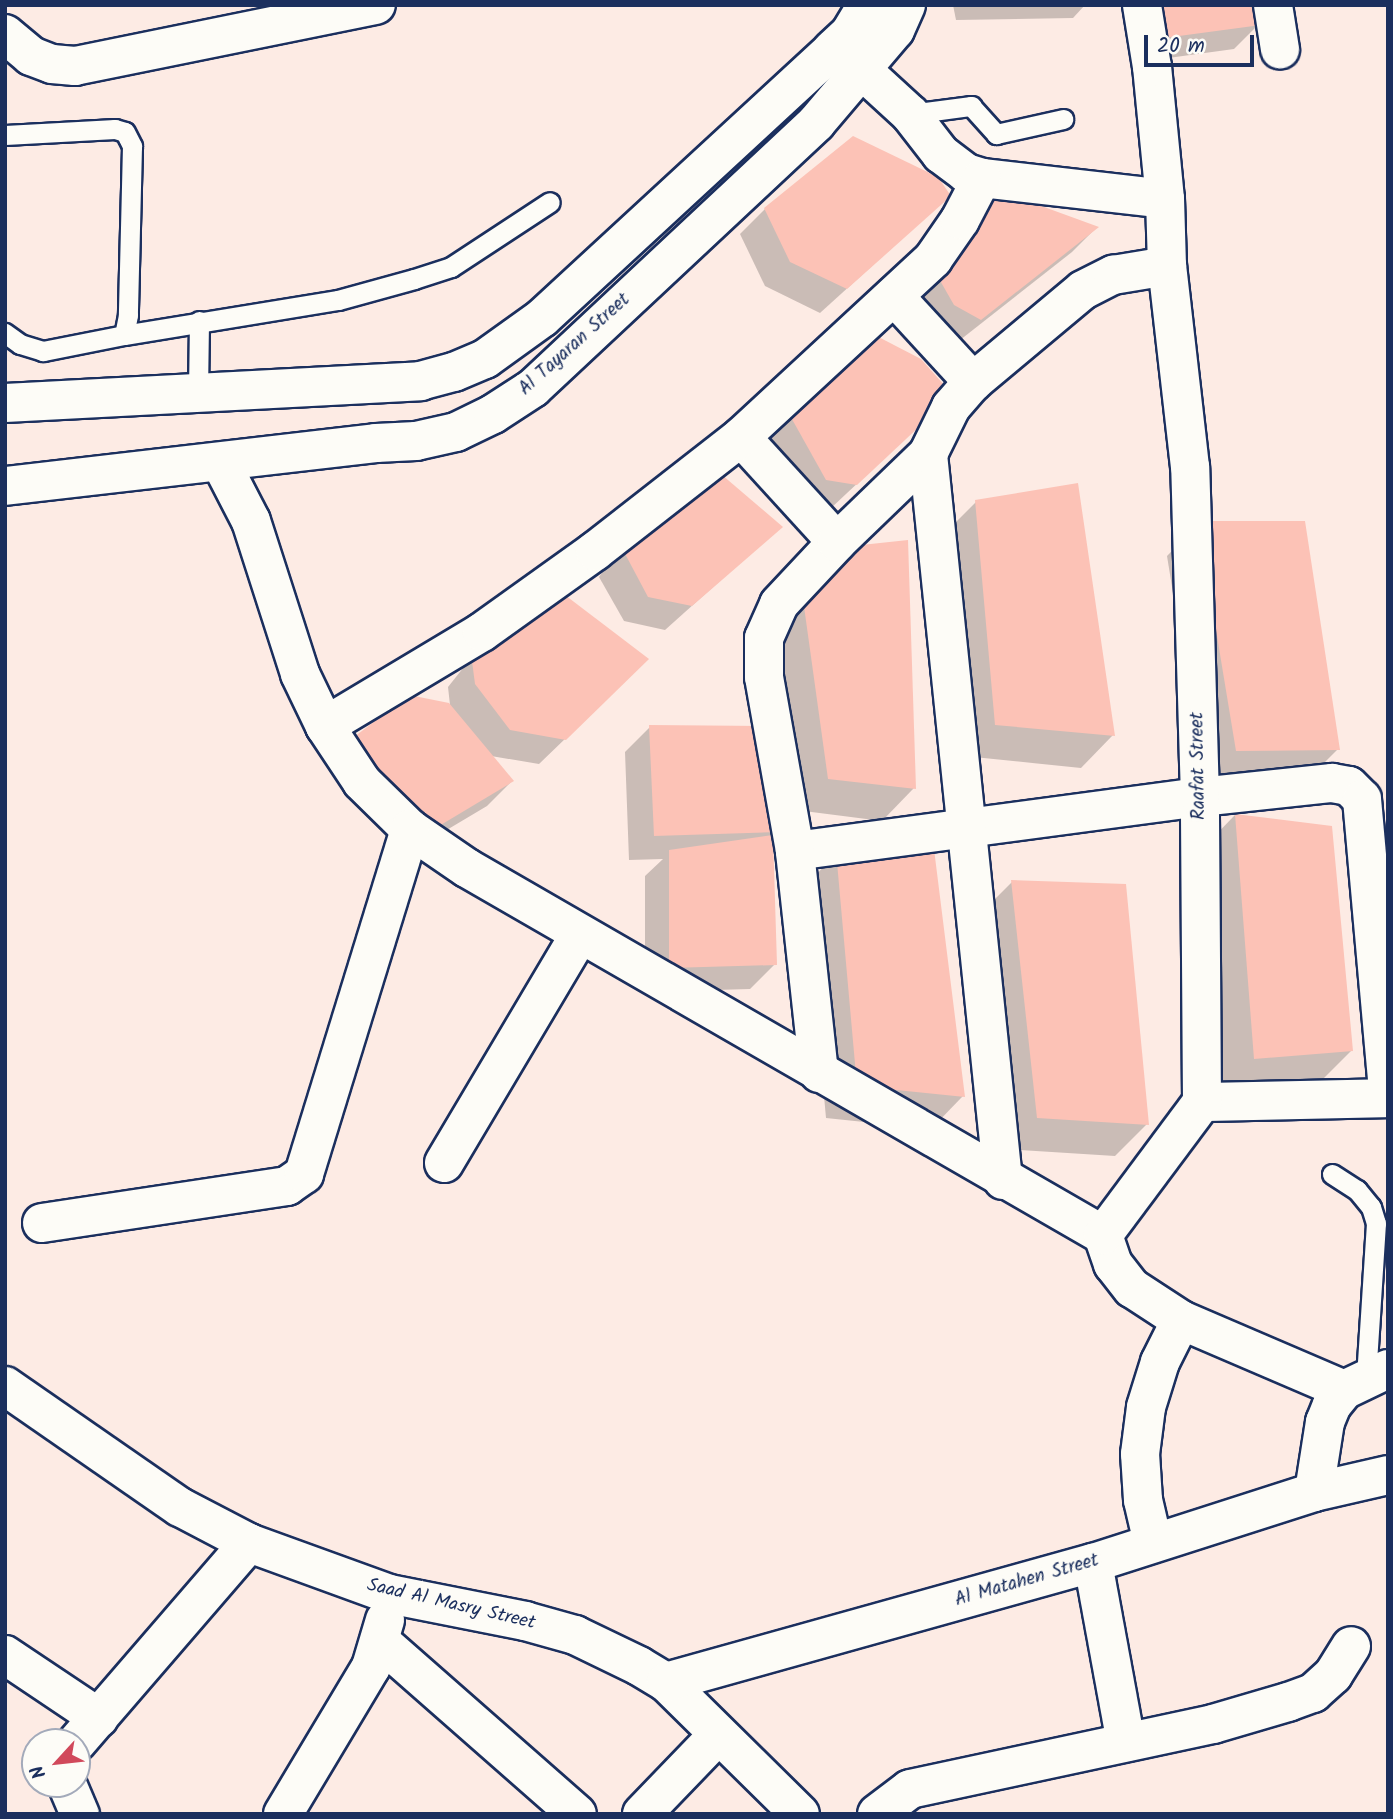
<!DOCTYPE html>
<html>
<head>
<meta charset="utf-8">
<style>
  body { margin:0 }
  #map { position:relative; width:1393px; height:1819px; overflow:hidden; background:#fdebe4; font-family:Kalam,sans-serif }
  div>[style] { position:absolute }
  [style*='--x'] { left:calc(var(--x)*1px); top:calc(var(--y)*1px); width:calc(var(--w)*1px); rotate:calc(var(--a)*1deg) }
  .shadow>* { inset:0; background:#0003 }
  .building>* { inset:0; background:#fcc2b6 }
  .roads { filter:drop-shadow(2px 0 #1b2f5e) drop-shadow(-2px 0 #1b2f5e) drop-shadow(0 2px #1b2f5e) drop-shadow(0 -2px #1b2f5e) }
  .service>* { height:19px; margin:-9.5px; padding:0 9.5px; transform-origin:9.5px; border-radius:9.5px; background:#fdfcf7 }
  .minor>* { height:38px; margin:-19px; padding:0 19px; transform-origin:19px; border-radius:19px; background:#fdfcf7 }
  .tertiary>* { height:38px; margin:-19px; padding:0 19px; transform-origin:19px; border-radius:19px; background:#fdfcf7 }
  span { translate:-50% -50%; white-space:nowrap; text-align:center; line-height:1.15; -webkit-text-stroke:6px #fdfcf7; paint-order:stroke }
  .street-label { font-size:19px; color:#1b2f5e }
  .frame { position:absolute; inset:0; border:7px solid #1b2f5e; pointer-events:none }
  .north { position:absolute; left:21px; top:1728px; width:70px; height:70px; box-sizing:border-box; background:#fdfcf7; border:2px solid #a3aaba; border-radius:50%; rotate:243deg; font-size:19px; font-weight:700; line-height:28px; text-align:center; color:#1b2f5e }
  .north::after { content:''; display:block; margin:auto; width:24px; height:32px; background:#d1495b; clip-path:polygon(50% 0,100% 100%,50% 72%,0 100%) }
  .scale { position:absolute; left:1144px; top:35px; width:110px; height:32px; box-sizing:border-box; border:4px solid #1b2f5e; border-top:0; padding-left:9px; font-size:21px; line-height:24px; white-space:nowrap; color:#1b2f5e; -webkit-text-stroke:5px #fdfcf7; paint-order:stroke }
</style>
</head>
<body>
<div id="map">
  <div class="shadow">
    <div style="clip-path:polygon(953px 5px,1085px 5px,1073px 18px,956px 20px)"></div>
    <div style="clip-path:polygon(1127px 5px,1259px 24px,1234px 49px,1139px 62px)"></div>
    <div style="clip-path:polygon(949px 196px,820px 313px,765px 286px,740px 234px,765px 209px)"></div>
    <div style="clip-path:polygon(1096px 228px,1072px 252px,955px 344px,899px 276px)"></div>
    <div style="clip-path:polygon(840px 357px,925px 420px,830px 509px,764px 438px)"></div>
    <div style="clip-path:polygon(669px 478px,780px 527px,665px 630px,624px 621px,599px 577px)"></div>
    <div style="clip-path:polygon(976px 502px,1113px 735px,1081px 768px,964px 756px,944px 534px)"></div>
    <div style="clip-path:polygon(1199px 523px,1338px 749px,1306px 781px,1204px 783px,1167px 556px)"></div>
    <div style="clip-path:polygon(803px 593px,914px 788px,882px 821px,796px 810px,771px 626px)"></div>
    <div style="clip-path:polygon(515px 603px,622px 684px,539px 764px,491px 756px,512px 781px,487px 806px,403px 856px,331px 763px,355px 739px,450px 705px,448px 687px)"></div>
    <div style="clip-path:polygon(650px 727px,776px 832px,771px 837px,775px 964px,750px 989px,645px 992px,645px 876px,663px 859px,629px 860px,625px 752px)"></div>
    <div style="clip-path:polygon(1235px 815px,1352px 1050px,1319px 1083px,1222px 1090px,1203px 848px)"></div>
    <div style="clip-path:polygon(837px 853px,963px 1096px,931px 1129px,826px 1118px,805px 886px)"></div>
    <div style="clip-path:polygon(1012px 882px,1147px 1124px,1115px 1156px,1005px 1149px,980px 914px)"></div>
  </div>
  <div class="building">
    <div style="clip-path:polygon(1157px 5px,1257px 5px,1261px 25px,1164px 38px)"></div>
    <div style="clip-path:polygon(853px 136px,938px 177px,951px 196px,847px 289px,790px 262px,764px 208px)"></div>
    <div style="clip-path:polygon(992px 188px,1099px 227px,981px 320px,954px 305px,922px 249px)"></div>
    <div style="clip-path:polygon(865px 330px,921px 359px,953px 395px,857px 485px,826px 480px,788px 412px)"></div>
    <div style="clip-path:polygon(694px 451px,783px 527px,692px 606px,648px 597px,623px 550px)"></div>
    <div style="clip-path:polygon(1078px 483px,1115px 736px,995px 725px,975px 500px)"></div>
    <div style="clip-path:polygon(1198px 521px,1305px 521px,1340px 750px,1236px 751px)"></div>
    <div style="clip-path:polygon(908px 540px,916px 789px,828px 779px,802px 592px,852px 546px)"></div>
    <div style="clip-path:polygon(540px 576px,649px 659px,566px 740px,510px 730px,475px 684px,472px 661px)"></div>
    <div style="clip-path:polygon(409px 695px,449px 703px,514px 781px,429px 832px,354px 737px)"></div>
    <div style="clip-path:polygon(649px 725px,766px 726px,778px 832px,654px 836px)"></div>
    <div style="clip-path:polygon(1235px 814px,1332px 826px,1353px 1051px,1254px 1059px)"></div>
    <div style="clip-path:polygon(773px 835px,777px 965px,669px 968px,669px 850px)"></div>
    <div style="clip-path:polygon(933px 841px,965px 1097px,857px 1086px,836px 851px)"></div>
    <div style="clip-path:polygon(1011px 880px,1126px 884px,1149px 1125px,1037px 1118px)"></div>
  </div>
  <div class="roads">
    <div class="service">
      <div style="--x:910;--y:114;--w:62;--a:-7.5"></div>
      <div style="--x:971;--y:106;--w:38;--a:48"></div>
      <div style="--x:996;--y:134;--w:69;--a:-12.6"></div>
      <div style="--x:5;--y:135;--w:110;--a:-3.1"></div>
      <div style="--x:115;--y:129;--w:10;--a:17"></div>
      <div style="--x:125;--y:132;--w:16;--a:63"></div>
      <div style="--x:132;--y:146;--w:169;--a:91.4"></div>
      <div style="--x:128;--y:315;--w:20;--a:101"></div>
      <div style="--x:124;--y:335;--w:83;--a:168.8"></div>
      <div style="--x:43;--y:351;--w:24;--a:-163"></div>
      <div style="--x:20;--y:344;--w:19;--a:-144"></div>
      <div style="--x:124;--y:335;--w:217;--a:-9.3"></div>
      <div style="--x:338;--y:300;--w:79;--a:-15.4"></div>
      <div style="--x:414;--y:279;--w:39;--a:-18"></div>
      <div style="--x:451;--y:267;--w:118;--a:-33.3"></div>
      <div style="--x:198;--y:393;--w:72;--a:-89.2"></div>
      <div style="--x:1332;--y:1174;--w:30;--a:33"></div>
      <div style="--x:1357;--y:1190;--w:22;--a:51"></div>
      <div style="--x:1371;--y:1207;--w:17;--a:73"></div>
      <div style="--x:1376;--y:1223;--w:154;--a:93.7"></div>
    </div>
    <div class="minor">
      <div style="--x:1273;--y:5;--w:45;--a:81"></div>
      <div style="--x:5;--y:34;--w:34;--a:40"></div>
      <div style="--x:31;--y:56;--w:22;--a:21"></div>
      <div style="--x:52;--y:64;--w:23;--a:5"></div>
      <div style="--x:75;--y:66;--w:307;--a:-11.5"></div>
      <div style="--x:863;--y:71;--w:64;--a:42.5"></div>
      <div style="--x:910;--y:114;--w:51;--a:52.2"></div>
      <div style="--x:941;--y:154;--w:31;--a:37"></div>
      <div style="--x:966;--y:173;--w:17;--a:17"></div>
      <div style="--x:982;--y:178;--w:184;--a:6.5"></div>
      <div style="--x:894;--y:296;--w:117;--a:47.4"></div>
      <div style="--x:741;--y:437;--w:142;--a:47.6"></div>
      <div style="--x:221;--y:463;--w:65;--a:62.7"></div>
      <div style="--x:251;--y:521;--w:161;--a:72.2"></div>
      <div style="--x:300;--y:674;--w:58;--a:64.3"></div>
      <div style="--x:325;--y:726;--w:67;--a:56.5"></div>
      <div style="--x:362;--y:782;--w:67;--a:44.4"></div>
      <div style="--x:410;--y:829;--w:69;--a:34.4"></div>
      <div style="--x:467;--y:868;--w:734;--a:29.99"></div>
      <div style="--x:1103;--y:1235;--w:31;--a:71"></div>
      <div style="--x:1113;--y:1264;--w:31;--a:52"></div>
      <div style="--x:1132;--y:1288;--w:59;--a:33.1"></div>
      <div style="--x:1181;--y:1320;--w:177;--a:23.2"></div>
      <div style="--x:325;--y:726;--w:183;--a:-30.9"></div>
      <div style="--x:482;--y:632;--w:139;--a:-35.6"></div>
      <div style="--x:595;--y:551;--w:185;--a:-38"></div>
      <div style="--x:741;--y:437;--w:262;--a:-42.8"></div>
      <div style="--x:933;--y:259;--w:47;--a:-55.3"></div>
      <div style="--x:960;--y:220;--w:47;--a:-62.4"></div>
      <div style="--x:795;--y:851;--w:409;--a:-7.6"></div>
      <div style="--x:1200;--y:797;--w:133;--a:-6.1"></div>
      <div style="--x:1332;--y:783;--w:17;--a:10"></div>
      <div style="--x:1349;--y:786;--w:18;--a:45"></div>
      <div style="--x:1362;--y:799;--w:292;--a:84.9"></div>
      <div style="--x:819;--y:1073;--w:223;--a:-96.2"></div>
      <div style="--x:795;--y:851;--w:177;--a:-100.1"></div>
      <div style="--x:764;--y:677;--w:39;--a:-90"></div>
      <div style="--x:764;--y:638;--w:37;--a:-66"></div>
      <div style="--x:779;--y:604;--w:85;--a:-46.9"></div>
      <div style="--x:837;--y:542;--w:127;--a:-44"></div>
      <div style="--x:1202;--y:1102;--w:186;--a:-1.2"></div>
      <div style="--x:444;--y:1163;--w:266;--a:-59.3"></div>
      <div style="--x:1003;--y:1180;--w:730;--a:-95.9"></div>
      <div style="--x:928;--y:454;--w:52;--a:-63.9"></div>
      <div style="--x:951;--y:407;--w:33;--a:-49"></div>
      <div style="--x:973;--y:382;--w:143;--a:-39.9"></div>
      <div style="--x:1083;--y:290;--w:34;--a:-27"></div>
      <div style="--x:1113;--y:275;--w:55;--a:-9.5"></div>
      <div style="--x:42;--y:1223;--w:248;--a:-8.6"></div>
      <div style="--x:287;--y:1186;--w:21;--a:-35"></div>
      <div style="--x:304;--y:1174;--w:361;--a:-72.9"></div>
      <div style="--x:1103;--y:1235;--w:166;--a:-53.3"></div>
      <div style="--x:1202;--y:1102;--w:305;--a:-90.4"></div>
      <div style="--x:1200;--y:797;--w:330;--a:-91.7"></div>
      <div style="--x:1190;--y:467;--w:202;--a:-96.5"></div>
      <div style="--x:1167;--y:266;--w:67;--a:-91.7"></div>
      <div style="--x:1165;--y:199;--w:133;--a:-95.6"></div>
      <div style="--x:1152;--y:67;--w:63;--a:-99.2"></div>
      <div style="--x:5;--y:1386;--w:213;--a:34.7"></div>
      <div style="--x:180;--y:1507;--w:78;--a:27.6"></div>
      <div style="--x:249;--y:1543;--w:149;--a:20"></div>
      <div style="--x:389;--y:1594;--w:139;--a:11.2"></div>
      <div style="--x:525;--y:1621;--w:52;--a:15.6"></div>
      <div style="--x:575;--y:1635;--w:71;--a:25.8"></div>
      <div style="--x:639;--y:1666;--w:31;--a:31"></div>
      <div style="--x:666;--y:1682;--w:188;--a:44.6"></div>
      <div style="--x:1314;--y:1492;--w:71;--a:-81.1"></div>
      <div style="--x:1325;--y:1422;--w:18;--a:-68"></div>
      <div style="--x:1332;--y:1405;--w:19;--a:-51"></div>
      <div style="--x:1344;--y:1390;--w:49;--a:-25.5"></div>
      <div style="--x:1153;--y:1543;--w:44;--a:-103.1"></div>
      <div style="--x:1143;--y:1500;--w:46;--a:-93.7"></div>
      <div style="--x:1140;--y:1454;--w:47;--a:-82.7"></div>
      <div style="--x:1146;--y:1407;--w:47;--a:-72.7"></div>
      <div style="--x:1160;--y:1362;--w:47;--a:-63.4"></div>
      <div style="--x:1093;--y:1563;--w:182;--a:79.6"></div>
      <div style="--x:380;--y:1641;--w:262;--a:41.3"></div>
      <div style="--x:5;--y:1655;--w:113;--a:33.8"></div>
      <div style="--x:666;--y:1682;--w:443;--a:-15.6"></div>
      <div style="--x:1093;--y:1563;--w:232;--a:-17.8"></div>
      <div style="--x:1314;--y:1492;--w:76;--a:-12.9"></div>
      <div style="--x:77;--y:1742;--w:263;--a:-49.2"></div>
      <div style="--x:67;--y:1784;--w:33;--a:67"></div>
      <div style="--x:283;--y:1814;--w:171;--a:-59.1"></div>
      <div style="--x:371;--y:1667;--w:49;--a:-73.4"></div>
      <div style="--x:642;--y:1814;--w:110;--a:-46.1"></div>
      <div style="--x:877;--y:1814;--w:41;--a:-37.1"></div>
      <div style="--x:910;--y:1789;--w:310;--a:-12.1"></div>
      <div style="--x:1213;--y:1724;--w:78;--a:-16.3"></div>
      <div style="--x:1288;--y:1702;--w:27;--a:-20"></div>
      <div style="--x:1313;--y:1693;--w:27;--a:-42"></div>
      <div style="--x:1333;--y:1675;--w:34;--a:-58"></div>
    </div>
    <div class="tertiary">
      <div style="--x:5;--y:403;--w:416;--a:-3"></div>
      <div style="--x:420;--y:381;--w:35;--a:-15"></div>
      <div style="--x:454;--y:372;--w:34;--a:-23"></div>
      <div style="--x:485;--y:359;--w:70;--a:-35.7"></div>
      <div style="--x:542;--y:318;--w:395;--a:-42.7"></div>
      <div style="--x:832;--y:50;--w:25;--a:-43"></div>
      <div style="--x:850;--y:33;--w:33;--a:-59"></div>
      <div style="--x:5;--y:486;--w:373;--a:-6.6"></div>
      <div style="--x:376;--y:443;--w:40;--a:-2.9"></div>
      <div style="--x:416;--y:441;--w:41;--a:-12.7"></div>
      <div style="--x:456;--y:432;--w:41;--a:-25.9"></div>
      <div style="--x:493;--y:414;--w:48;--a:-33"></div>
      <div style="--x:533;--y:388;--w:388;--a:-43.1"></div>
      <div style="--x:816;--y:123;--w:122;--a:-49.7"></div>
      <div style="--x:895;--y:30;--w:27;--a:-66"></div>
    </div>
  </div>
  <div class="street-label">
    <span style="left:575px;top:345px;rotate:-42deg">Al Tayaran Street</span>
    <span style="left:1199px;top:766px;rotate:-91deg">Raafat Street</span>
    <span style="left:1027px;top:1581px;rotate:-16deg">Al Matahen Street</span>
    <span style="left:451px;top:1605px;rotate:13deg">Saad Al Masry Street</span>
  </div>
  <div class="frame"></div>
  <div class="north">N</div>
  <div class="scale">20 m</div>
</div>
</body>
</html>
